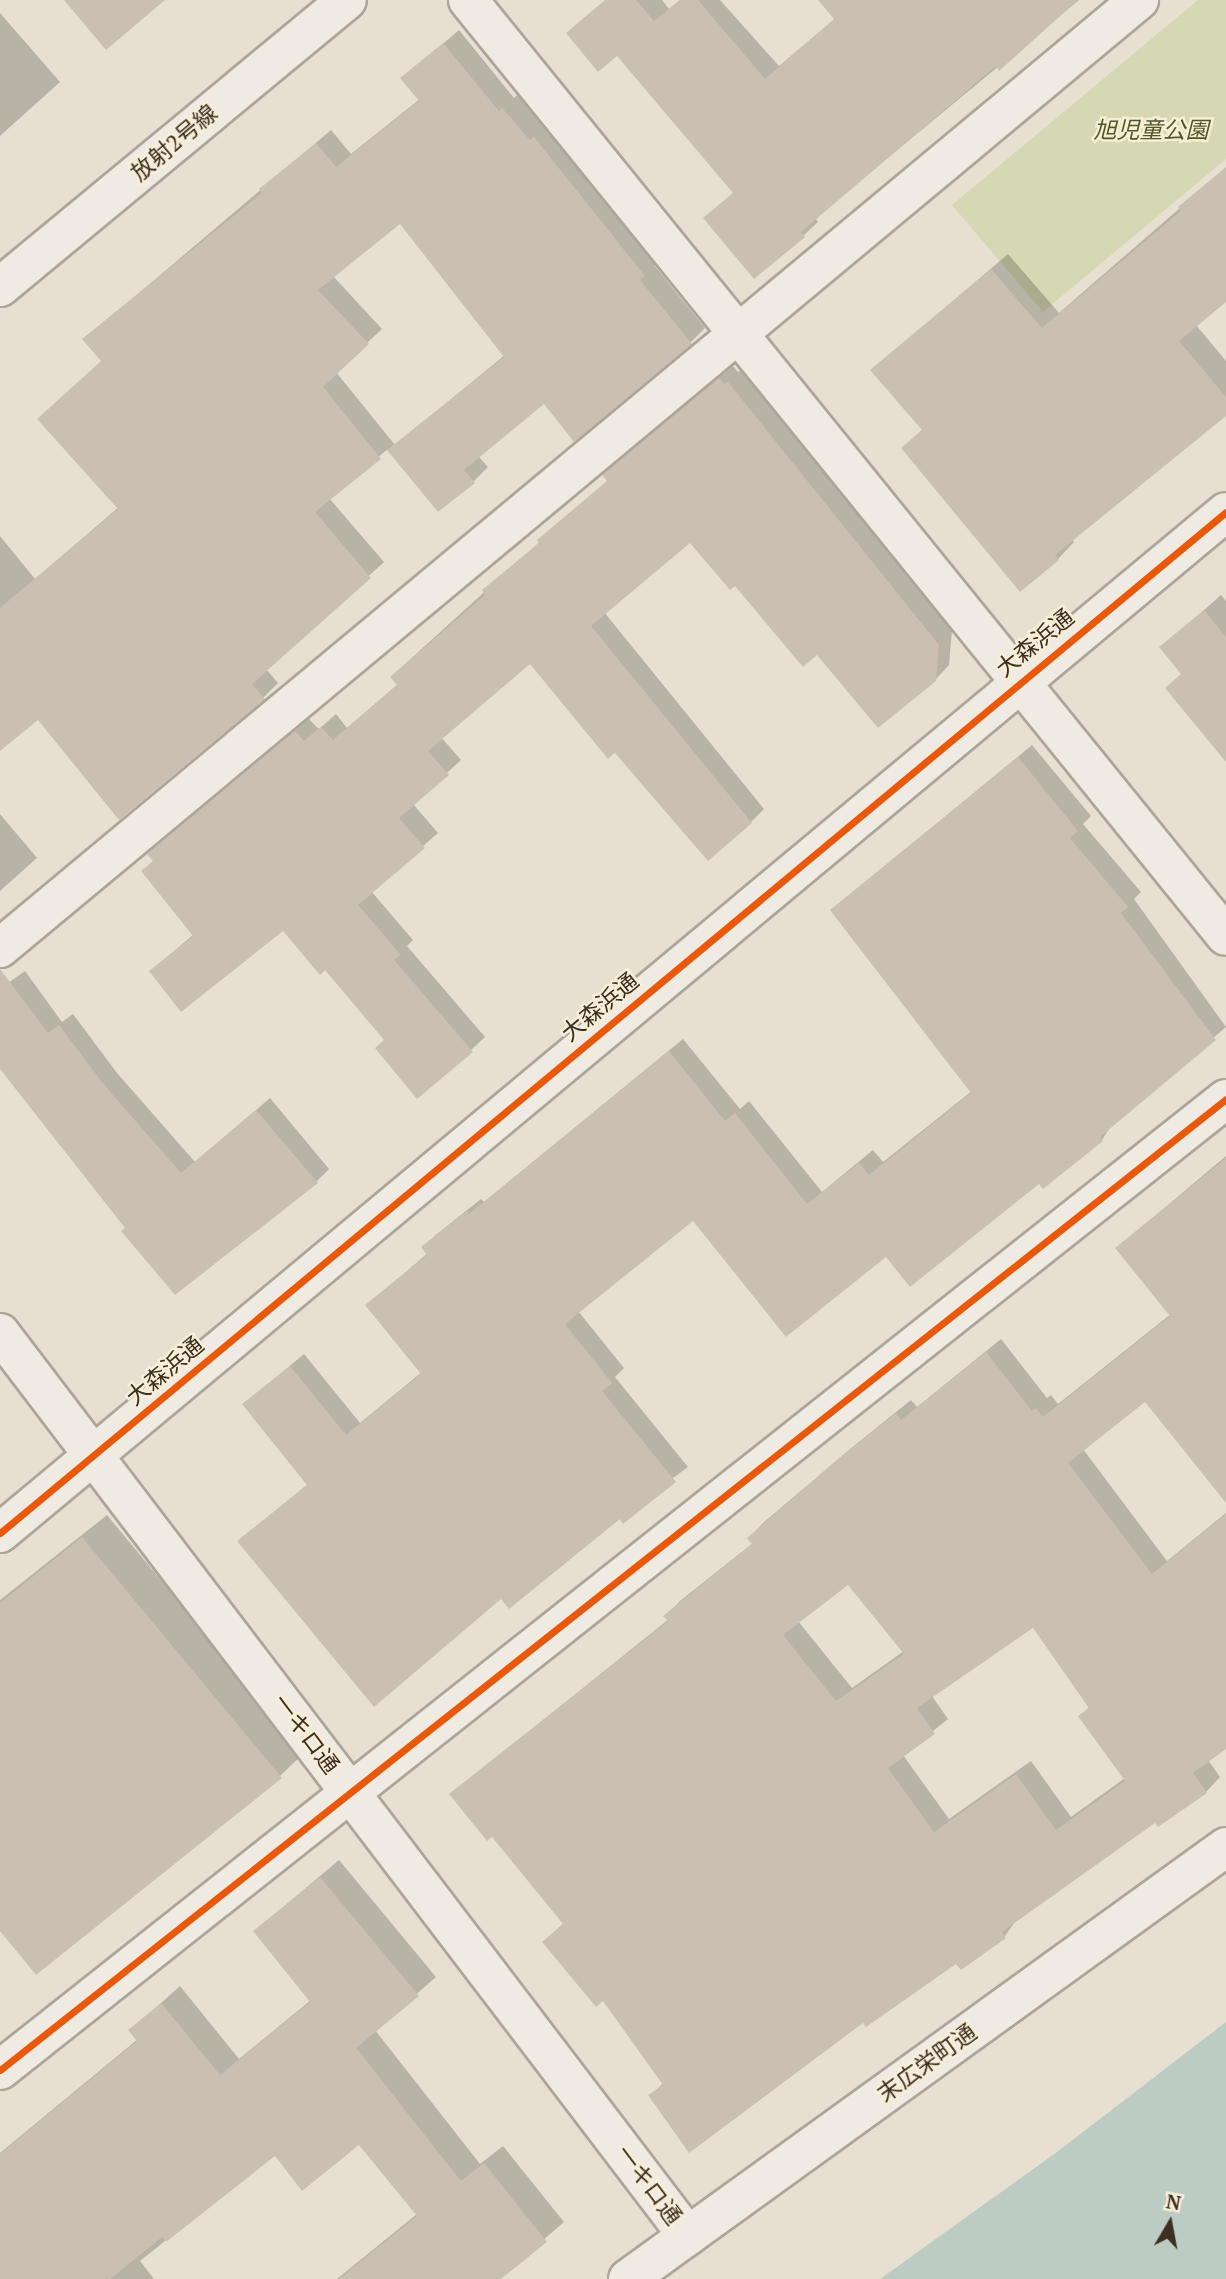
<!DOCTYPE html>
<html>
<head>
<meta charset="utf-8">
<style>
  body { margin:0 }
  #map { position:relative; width:1226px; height:2279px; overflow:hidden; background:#e7e0d1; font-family:"PT Serif","Noto Sans JP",serif }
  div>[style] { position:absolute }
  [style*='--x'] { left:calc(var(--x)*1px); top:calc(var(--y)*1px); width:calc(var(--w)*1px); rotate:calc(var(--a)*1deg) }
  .green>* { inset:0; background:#d6d7b3 }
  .water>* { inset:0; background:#bcccc2 }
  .shadow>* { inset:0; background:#0003 }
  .building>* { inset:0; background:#cbbfb2 }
  .roads { filter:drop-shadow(2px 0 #ada599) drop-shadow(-2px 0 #ada599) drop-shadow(0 2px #ada599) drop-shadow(0 -2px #ada599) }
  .minor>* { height:38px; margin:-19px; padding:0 19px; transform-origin:19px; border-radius:19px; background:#efebe3 }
  .tertiary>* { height:38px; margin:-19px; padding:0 19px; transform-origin:19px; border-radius:19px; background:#efebe3 }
  .cycleway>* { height:7px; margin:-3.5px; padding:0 3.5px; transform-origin:3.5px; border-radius:3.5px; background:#e8590c }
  span { translate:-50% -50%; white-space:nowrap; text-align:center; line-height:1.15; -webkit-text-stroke:5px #f7eed8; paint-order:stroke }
  .park-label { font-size:23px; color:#4d5a26; font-style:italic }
  .street-label { font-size:23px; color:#3d2e20 }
  .north { position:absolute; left:1135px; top:2188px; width:70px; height:70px; -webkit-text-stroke:5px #f7eed8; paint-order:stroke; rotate:10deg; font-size:19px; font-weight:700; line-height:28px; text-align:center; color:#3d2e20 }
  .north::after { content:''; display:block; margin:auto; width:24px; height:32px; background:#3d2e20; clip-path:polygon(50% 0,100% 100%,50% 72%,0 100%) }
</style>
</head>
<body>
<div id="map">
  <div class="green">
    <div style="clip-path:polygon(1198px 0,1226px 0,1226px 159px,1043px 312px,952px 205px)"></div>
  </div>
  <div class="water">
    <div style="clip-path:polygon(1226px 2022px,1226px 2279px,880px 2279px,1057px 2152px)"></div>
  </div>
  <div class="shadow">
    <div style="clip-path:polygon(605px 0,662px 0,669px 9px,680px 0,720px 0,779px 66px,836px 18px,820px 0,1079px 0,815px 218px,818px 222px,804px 235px,754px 277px,705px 218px,734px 192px)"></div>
    <div style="clip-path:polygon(0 13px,60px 82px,0 136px)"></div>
    <div style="clip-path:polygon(evenodd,459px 30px,514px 98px,517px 95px,546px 127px,549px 124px,658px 260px,654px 265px,705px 328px,690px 343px,544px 402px,478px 456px,488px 467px,473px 482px,388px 449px,329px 498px,384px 562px,266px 669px,278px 683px,264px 697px,120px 818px,38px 717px,0 748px,0 536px,35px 579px,119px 507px,103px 361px,85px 339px,331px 130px,351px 154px,420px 99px,403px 78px,459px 30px,400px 221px,505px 355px,395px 445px,336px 372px,382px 329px,333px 276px,400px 221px)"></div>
    <div style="clip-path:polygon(1226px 168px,1226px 300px,1196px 325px,1226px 361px,1226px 413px,1072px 539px,1074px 542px,1058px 559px,1020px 590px,903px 448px,923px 429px,872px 370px,1008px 254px,1059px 313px)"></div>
    <div style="clip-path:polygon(733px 366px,738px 372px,742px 369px,952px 630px,949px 665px,935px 680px,817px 652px,690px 541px,604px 612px,764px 809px,751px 822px,615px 750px,530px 661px,441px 737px,461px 760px,413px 804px,438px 833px,371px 891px,413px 940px,407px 946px,485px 1037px,471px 1050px,386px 1040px,326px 968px,284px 929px,151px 971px,194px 934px,143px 871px,154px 860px,149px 854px,309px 719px,319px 729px,336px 714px,347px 728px,398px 684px,392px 677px,405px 664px,608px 480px,618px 462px)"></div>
    <div style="clip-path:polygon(1221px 595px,1226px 601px,1226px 760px,1167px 688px,1182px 673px,1162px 647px)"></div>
    <div style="clip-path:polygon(1032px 745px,1091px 816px,1083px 824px,1141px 892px,1134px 899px,1226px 1027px,1113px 1123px,1102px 1140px,1039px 1182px,886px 1255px,694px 1219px,578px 1311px,624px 1368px,615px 1377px,688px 1467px,620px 1517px,239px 1541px,308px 1484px,244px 1404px,304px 1354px,360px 1423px,422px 1372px,367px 1305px,428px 1253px,423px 1247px,437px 1234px,481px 1199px,484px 1202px,683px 1039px,740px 1109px,749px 1101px,822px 1192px,873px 1150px,883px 1162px,972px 1091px,832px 910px)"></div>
    <div style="clip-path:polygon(0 814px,37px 858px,0 891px)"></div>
    <div style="clip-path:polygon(25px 971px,62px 1022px,73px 1014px,117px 1073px,195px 1162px,270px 1098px,329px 1169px,317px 1181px,127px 1228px,0 1066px,0 989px)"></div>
    <div style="clip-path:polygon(evenodd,1226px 1156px,1226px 1500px,1145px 1399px,1083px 1449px,1167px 1561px,1226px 1513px,1226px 1747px,1208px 1760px,1220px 1777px,1206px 1792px,1155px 1821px,1017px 1919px,1005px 1936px,651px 2096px,663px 2083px,604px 1998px,544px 1942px,565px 1922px,493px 1834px,451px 1794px,669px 1619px,666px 1616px,680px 1601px,753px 1543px,749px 1538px,763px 1523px,855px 1445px,911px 1400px,917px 1407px,1001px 1339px,1047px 1398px,1051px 1395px,1058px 1404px,1171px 1314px,1117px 1248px,1226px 1156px,848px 1583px,904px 1651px,852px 1688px,798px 1621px,848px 1583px,1226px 1156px,1034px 1625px,1090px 1706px,1081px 1716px,1125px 1778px,1071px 1817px,1031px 1761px,949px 1819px,903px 1755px,948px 1719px,932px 1696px,1034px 1625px)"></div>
    <div style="clip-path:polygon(107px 1515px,304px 1753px,280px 1776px,0 1928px,0 1600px)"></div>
    <div style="clip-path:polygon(339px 1860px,436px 1977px,375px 2030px,480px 2164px,503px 2146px,564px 2222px,498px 2279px,337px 2279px,417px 2214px,359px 2143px,275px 2153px,140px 2261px,154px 2279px,0 2279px,0 2153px,138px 2039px,131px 2030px,180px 1986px,239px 2059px,311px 2000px,255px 1931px)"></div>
  </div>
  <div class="building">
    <div style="clip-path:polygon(64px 0,165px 0,106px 50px)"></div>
    <div style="clip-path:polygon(605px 0,636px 0,654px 21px,680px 0,698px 0,765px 79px,834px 19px,818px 0,1078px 0,999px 71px,996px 66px,801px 232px,805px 237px,754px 279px,703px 218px,733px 193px,617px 56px,598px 72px,566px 33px)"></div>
    <div style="clip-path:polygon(443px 43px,499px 111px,502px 108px,530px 140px,534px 137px,645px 276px,640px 280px,692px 344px,574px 442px,544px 404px,464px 470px,475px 483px,438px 512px,387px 450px,504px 357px,400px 224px,318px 290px,369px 344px,323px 387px,381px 459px,315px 512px,371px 578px,252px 684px,265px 699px,119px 820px,38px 720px,0 751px,0 608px,118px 509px,37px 419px,101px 361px,82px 339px,262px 193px,259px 189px,316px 143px,336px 167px,419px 101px,400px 78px)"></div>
    <div style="clip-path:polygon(1226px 167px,1226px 302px,1179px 341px,1226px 397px,1226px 416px,1055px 555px,1059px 560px,1020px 592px,901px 448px,922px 430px,870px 370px,991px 269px,1042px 328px,1181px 211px,1178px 207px)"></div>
    <div style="clip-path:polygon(719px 378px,724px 384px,728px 382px,939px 645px,936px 681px,878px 728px,817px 655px,803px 667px,735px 586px,730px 590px,690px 543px,591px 626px,752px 823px,708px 861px,615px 753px,608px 759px,530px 664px,428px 751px,449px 775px,399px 818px,425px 848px,358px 905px,401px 955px,394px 960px,473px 1052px,417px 1099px,375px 1048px,384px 1040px,325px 970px,320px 975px,283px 931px,181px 1012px,149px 971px,193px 936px,141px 871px,153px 861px,147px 854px,295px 731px,304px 741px,321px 727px,333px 740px,397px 685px,390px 677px,485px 595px,482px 590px,539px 543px,537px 540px,607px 481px,602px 475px)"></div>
    <div style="clip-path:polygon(1204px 610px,1226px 637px,1226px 762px,1165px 688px,1181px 674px,1159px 647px)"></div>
    <div style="clip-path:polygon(1018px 757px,1078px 831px,1070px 838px,1128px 907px,1121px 913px,1216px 1040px,1100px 1137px,1103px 1141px,1043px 1189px,1039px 1184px,910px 1287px,886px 1257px,786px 1337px,693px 1221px,565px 1324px,612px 1383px,602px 1391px,676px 1482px,623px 1524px,620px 1519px,509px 1609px,501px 1599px,374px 1707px,237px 1541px,307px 1485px,242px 1404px,290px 1366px,346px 1435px,421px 1374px,365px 1305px,427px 1255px,421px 1247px,467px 1211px,469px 1214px,669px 1051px,725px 1121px,735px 1113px,807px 1204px,859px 1163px,869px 1175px,971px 1093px,830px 910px)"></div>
    <div style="clip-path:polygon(0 969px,48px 1033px,59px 1025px,105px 1086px,181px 1173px,256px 1110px,318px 1183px,175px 1295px,121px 1231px,125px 1228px,0 1069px)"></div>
    <div style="clip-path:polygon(evenodd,1226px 1158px,1226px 1503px,1145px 1402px,1068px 1463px,1152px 1574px,1226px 1514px,1226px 1749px,1193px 1773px,1207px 1793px,1158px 1827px,1155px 1823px,1002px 1932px,1006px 1938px,961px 1970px,956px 1964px,866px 2027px,863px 2023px,689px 2153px,648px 2095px,663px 2085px,603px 2001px,596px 2007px,542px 1942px,563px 1924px,492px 1837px,487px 1841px,449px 1794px,668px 1621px,663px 1616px,752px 1544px,747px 1538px,838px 1459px,896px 1413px,901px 1420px,986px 1352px,1032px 1411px,1036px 1408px,1043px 1417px,1170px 1316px,1115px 1248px,1226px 1158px,848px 1585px,904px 1654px,836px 1701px,783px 1635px,848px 1585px,1226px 1158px,1033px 1628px,1089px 1708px,1078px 1716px,1125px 1781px,1056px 1830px,1016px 1774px,934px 1832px,888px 1768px,935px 1734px,917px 1708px,1033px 1628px)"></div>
    <div style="clip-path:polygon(82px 1537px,282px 1778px,36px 1975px,0 1931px,0 1603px)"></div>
    <div style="clip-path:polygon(320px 1877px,419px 1996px,356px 2048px,461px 2181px,484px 2163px,547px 2242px,501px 2279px,339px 2279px,417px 2216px,359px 2145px,302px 2191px,275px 2156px,166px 2242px,162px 2237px,110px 2279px,0 2279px,0 2154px,137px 2041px,128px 2030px,161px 2003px,220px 2075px,310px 2002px,253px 1931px)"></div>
  </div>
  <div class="roads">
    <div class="minor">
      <div style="--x:468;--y:0;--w:1204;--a:51"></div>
      <div style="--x:0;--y:948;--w:1482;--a:-39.77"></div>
      <div style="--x:0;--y:2070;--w:1564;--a:-38.38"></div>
      <div style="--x:628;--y:2279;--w:738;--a:-35.84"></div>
    </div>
    <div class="tertiary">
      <div style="--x:0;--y:287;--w:450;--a:-39.6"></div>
      <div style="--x:0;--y:1333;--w:1135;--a:52.7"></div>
      <div style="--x:0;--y:1533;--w:1595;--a:-39.79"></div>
    </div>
  </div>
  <div class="cycleway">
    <div style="--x:0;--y:1533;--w:1595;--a:-39.79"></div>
    <div style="--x:0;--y:2070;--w:1564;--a:-38.38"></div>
  </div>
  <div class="park-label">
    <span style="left:1151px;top:130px">旭児童公園</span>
  </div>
  <div class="street-label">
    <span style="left:174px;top:143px;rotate:-40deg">放射2号線</span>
    <span style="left:1035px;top:643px;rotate:-39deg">大森浜通</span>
    <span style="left:600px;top:1007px;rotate:-40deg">大森浜通</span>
    <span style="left:165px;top:1371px;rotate:-40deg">大森浜通</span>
    <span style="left:306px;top:1734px;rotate:53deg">一キロ通</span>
    <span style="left:927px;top:2063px;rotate:-36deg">末広栄町通</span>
    <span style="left:649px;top:2185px;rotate:53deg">一キロ通</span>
  </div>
  <div class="north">N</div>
</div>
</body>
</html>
